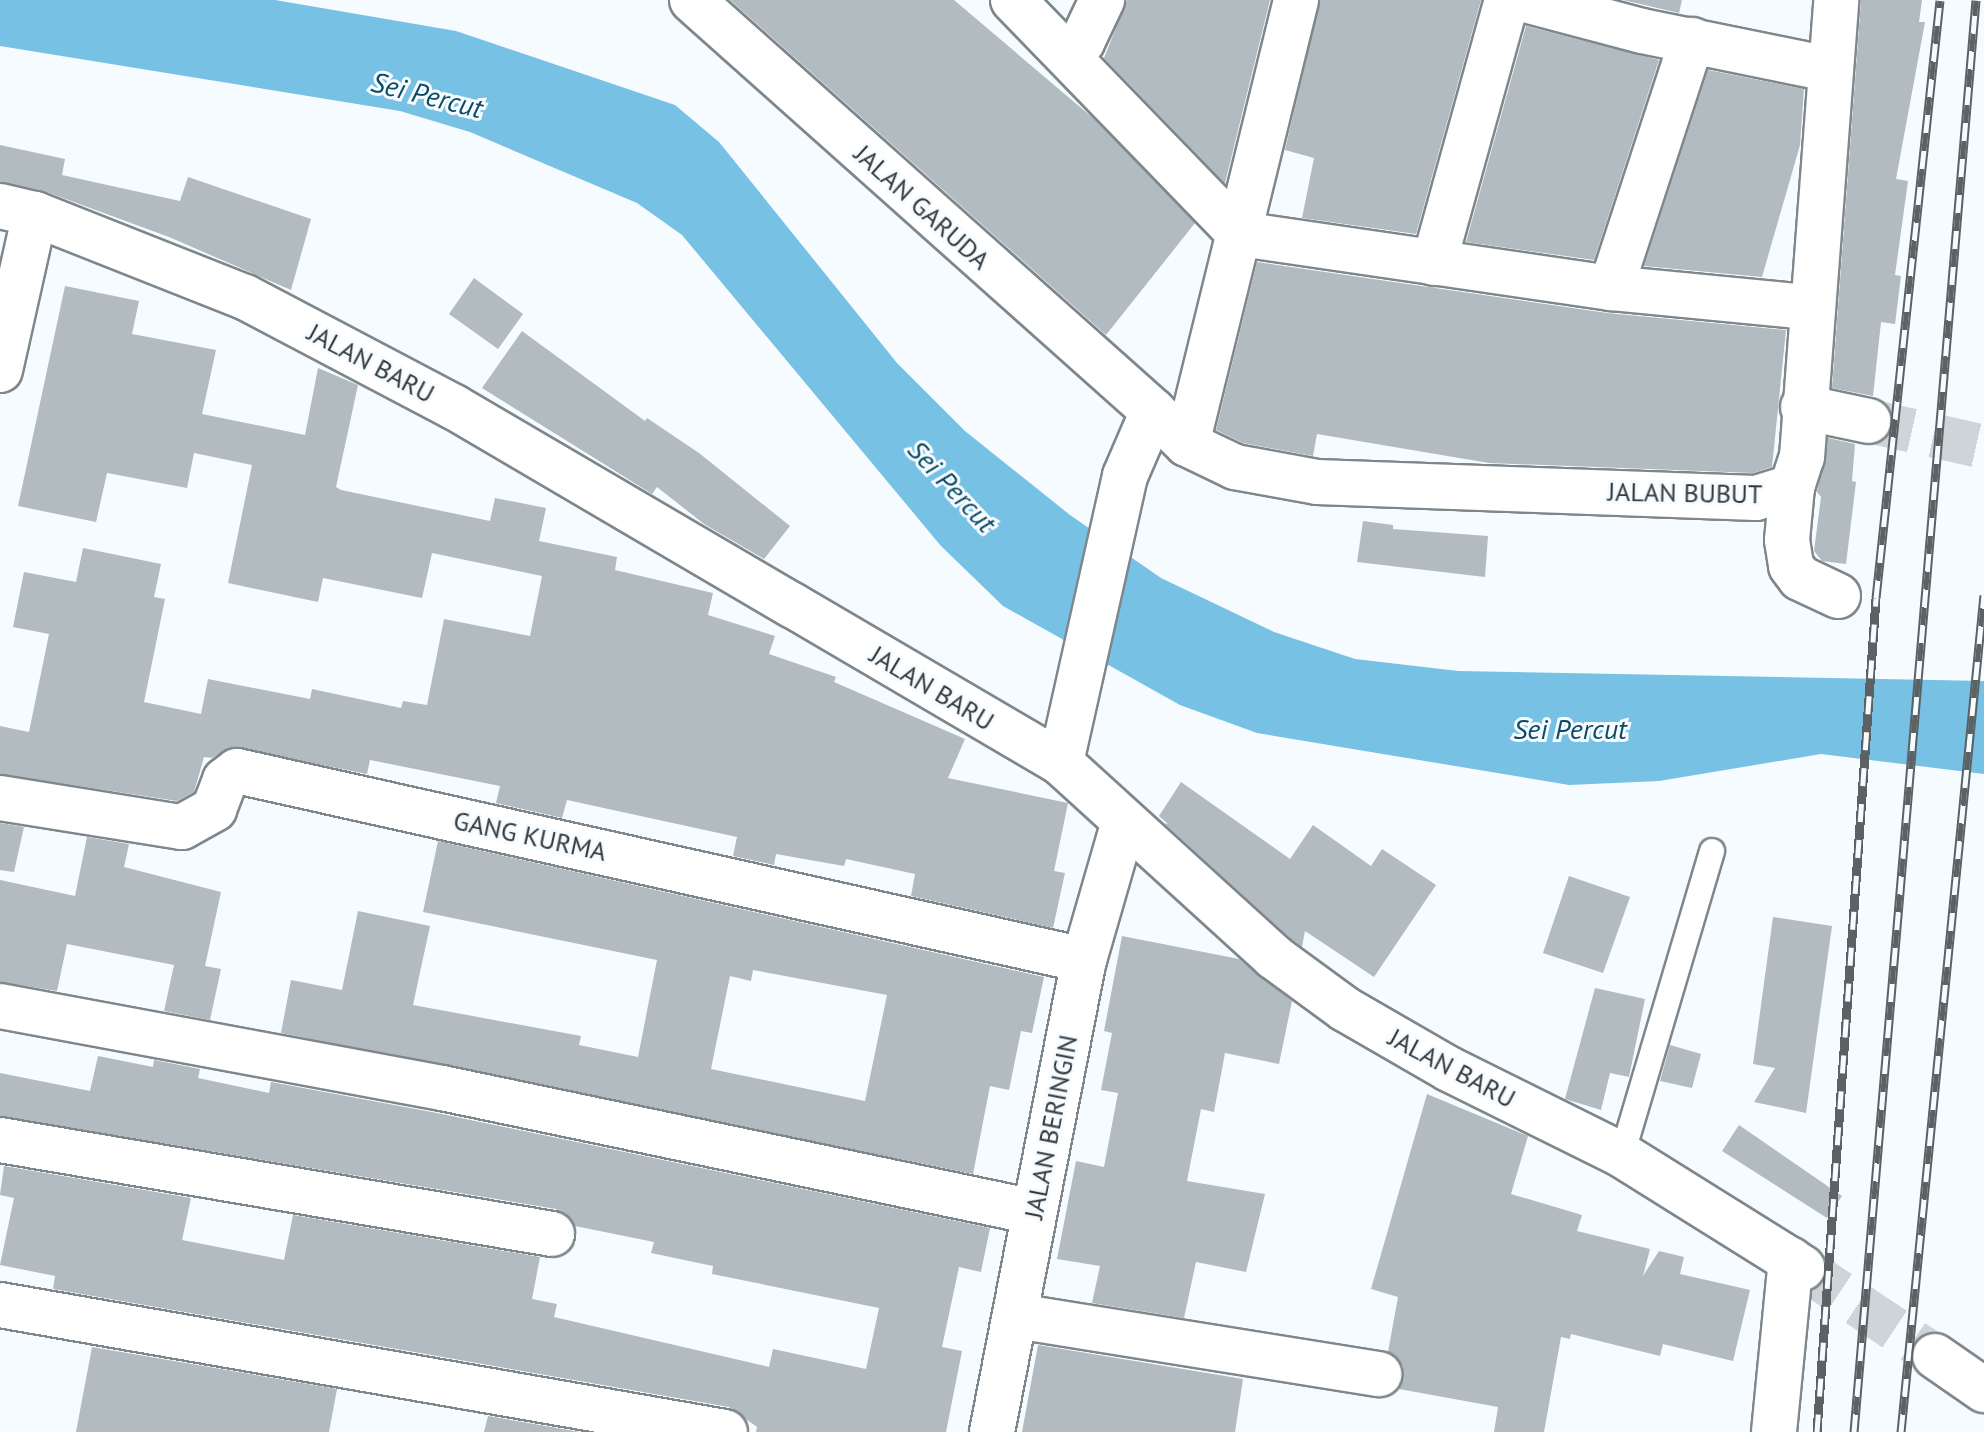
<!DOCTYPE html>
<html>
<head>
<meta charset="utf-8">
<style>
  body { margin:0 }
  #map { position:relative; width:1984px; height:1432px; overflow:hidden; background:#f5fbff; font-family:"PT Sans",sans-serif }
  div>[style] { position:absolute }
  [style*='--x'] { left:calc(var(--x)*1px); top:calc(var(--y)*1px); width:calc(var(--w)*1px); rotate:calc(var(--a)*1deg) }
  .water>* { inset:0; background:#77c1e5 }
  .building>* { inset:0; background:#b1bbc0 }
  .street-tunnel>* { height:44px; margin-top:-22px; transform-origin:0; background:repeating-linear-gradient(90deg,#cfd4d8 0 44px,transparent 0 66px) }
  .secondary-tunnel>* { height:44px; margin-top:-22px; transform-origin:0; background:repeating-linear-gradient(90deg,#cfd4d8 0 44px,transparent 0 66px) }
  .roads { filter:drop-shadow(2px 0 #7e878c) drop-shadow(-2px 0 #7e878c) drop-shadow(0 2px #7e878c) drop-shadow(0 -2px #7e878c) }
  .lane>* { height:24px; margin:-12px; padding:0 12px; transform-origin:12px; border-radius:12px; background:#fff }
  .street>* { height:44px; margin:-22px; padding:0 22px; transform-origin:22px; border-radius:22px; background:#fff }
  .secondary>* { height:44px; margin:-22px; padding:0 22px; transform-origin:22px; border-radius:22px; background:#fff }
  .rail>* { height:9px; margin-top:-4.5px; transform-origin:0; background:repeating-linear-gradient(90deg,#f5fbff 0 18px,#5c6163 0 36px); box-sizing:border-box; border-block:2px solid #5c6163 }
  span { translate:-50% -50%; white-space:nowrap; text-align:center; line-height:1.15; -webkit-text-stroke:6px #f5fbff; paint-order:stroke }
  .street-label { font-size:26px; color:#35393b }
  .water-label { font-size:28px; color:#0c4a63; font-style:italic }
</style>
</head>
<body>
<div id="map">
  <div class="water">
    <div style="clip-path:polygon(0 0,275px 0,456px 31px,675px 105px,719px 142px,897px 363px,965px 431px,1070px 515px,1161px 578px,1274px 632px,1355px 659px,1458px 671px,1984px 681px,1984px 774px,1821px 754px,1659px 781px,1569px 785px,1257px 733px,1180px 705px,1003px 606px,941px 546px,682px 235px,637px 203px,470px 132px,400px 111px,0 46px)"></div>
  </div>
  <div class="building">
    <div style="clip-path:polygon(730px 0,954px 0,1093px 118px,1195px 223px,1106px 335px)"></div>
    <div style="clip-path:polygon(1127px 0,1270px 0,1225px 183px,1104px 58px)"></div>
    <div style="clip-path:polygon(1320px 0,1481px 0,1416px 234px,1302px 218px,1314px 158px,1285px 150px)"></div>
    <div style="clip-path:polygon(1623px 0,1682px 0,1679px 13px)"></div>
    <div style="clip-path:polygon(1861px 0,1922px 0,1919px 22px,1925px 22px,1896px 179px,1908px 181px,1895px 275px,1901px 276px,1895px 324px,1881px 322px,1873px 396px,1832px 388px)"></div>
    <div style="clip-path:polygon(1526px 26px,1659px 60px,1594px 260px,1466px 242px)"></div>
    <div style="clip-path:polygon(1708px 70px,1804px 89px,1800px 145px,1762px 277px,1644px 266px)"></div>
    <div style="clip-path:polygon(0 145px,65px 159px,62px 175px,180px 201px,188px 177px,311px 219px,291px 290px,169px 237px,44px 191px,0 182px)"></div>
    <div style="clip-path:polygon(1257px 262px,1607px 313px,1786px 330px,1772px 467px,1753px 473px,1489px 463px,1317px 434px,1313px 456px,1243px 443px,1216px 430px)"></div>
    <div style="clip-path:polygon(474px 278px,523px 314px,498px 349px,449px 314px)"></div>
    <div style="clip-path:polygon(65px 286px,139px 301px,132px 334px,216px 350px,202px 414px,305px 435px,318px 368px,358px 385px,336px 487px,341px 490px,490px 521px,495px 498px,546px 508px,539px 541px,617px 557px,615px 570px,713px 593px,708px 615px,775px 636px,769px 654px,836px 677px,834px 682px,965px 739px,948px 778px,1068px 803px,1054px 871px,1065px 873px,1053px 928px,911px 896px,915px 874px,846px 859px,844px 866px,776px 854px,774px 865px,733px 856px,737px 837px,567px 800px,562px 818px,496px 803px,500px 786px,370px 760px,367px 774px,231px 747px,212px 758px,204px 757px,194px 792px,177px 801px,0 774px,0 726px,29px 732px,49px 634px,13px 627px,24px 572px,76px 582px,83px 548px,161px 564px,154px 597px,165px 599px,144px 702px,201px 714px,208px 679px,310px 699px,312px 689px,401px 708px,403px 701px,427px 705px,444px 619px,530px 636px,542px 576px,432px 553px,422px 598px,323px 578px,318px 602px,228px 583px,252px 465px,194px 453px,187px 488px,107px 473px,96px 522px,18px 506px)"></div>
    <div style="clip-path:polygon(522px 331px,645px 421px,647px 418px,699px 453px,790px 526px,764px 559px,704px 524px,657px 487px,652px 494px,482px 388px)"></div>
    <div style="clip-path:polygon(1828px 438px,1855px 444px,1852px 481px,1856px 482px,1846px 564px,1822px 561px,1814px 551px,1821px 497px,1817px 492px)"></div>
    <div style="clip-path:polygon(1363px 521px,1393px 525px,1393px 529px,1488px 536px,1485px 577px,1357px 562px)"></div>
    <div style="clip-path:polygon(1181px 782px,1290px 859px,1313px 825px,1371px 866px,1382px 849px,1436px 885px,1374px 977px,1305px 931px,1302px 947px,1290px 938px,1164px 823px,1168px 824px,1159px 816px)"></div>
    <div style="clip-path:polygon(0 823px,24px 827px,14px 872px,0 870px)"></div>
    <div style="clip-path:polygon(87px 837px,129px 844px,124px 867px,221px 892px,205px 966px,221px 969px,210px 1020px,164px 1011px,174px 965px,67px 944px,57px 991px,0 982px,0 880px,75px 896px)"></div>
    <div style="clip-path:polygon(evenodd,438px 841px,1044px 977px,1032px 1033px,1021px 1031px,1009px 1090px,990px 1086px,973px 1174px,281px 1033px,291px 980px,342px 990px,358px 911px,430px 926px,413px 1005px,581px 1036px,579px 1045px,638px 1057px,657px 960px,423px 912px,438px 841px,753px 970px,887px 995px,865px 1101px,711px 1069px,730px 976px,751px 981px,753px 970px)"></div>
    <div style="clip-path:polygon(1569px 876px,1630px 897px,1603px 973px,1543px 953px)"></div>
    <div style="clip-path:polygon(1773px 917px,1832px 926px,1806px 1113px,1754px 1102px,1775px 1068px,1753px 1064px)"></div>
    <div style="clip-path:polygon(1122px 936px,1239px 959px,1292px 1001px,1279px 1064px,1225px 1053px,1214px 1112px,1201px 1109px,1187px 1181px,1265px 1194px,1246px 1272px,1196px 1262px,1184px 1318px,1092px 1303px,1100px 1266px,1057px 1259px,1076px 1161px,1104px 1167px,1118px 1093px,1101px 1090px,1112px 1033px,1104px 1031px)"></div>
    <div style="clip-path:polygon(1595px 988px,1645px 999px,1629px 1077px,1610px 1073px,1601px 1110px,1565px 1099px)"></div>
    <div style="clip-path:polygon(1670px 1045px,1701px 1054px,1692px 1088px,1660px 1081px)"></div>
    <div style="clip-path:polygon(98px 1056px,153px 1067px,154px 1060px,200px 1069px,198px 1078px,269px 1093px,271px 1082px,437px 1113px,990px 1228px,981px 1272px,959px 1267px,942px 1347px,962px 1351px,946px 1432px,756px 1432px,757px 1427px,729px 1407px,53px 1289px,55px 1276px,0 1265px,14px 1198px,0 1195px,4px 1166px,191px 1198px,182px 1240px,284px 1260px,293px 1215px,540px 1257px,532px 1299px,557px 1304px,554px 1317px,769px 1367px,773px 1349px,866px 1369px,879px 1308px,712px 1274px,713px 1266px,651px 1253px,654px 1242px,575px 1226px,556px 1209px,0 1116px,0 1073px,90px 1091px)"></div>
    <div style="clip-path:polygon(1427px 1094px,1528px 1136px,1511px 1194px,1582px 1215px,1577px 1231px,1650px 1249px,1643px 1276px,1659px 1251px,1684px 1257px,1680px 1274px,1750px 1290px,1733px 1361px,1663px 1344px,1660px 1356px,1571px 1334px,1570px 1339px,1561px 1337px,1544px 1432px,1494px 1432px,1498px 1407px,1399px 1389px,1403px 1366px,1388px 1352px,1398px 1297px,1371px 1289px)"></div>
    <div style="clip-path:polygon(1739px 1125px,1842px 1196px,1827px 1218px,1722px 1151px)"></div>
    <div style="clip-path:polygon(1038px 1345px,1243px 1379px,1235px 1432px,1022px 1432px)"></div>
    <div style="clip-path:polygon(92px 1347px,337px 1389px,329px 1432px,76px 1432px)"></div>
    <div style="clip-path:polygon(488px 1416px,580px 1432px,484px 1432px)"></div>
  </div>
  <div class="street-tunnel">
    <div style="--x:1869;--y:421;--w:118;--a:12.7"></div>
  </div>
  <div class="secondary-tunnel">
    <div style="--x:1803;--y:1268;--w:159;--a:33.7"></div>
  </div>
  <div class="roads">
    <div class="lane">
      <div style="--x:1622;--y:1155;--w:317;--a:-73.5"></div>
    </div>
    <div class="street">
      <div style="--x:1013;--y:0;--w:326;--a:45.9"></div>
      <div style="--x:1240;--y:234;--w:375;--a:8.3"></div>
      <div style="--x:1611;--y:288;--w:200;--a:5.5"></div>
      <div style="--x:1525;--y:0;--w:121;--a:14.8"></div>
      <div style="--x:1642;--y:31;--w:191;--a:11.5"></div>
      <div style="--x:1065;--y:50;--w:19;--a:-25"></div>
      <div style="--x:1082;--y:42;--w:47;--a:-64.5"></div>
      <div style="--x:1434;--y:263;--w:273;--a:-74.5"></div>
      <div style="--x:1611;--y:288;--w:261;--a:-71.9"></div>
      <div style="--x:0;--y:370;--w:160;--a:-77.4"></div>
      <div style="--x:1803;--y:407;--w:67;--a:12"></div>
      <div style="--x:1153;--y:411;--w:47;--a:44.1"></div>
      <div style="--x:1187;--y:444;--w:53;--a:25.6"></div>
      <div style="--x:1235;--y:467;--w:83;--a:10.4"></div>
      <div style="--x:1317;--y:482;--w:439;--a:2.1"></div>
      <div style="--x:1756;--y:498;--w:38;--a:-17"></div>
      <div style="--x:1792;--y:487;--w:32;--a:-72"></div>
      <div style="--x:1802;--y:457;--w:458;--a:-85.7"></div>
      <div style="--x:1187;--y:444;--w:457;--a:-76.2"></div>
      <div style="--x:1792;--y:487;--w:53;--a:95.4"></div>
      <div style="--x:1787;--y:540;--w:26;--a:81"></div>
      <div style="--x:1791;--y:566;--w:15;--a:53"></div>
      <div style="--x:1800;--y:578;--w:42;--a:25.3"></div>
      <div style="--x:0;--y:798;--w:184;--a:9.1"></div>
      <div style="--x:182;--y:827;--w:37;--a:-29"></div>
      <div style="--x:214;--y:809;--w:31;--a:-69"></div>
      <div style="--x:225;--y:780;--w:15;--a:-37"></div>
      <div style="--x:237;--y:771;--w:868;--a:12.58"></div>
      <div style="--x:0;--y:1006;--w:450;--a:10.5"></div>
      <div style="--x:442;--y:1088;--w:605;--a:11.83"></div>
      <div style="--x:0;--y:1140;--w:560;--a:9.66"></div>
      <div style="--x:0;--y:1305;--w:736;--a:9.94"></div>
      <div style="--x:1016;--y:1316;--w:368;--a:9.1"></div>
      <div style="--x:1774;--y:1432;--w:173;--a:-84.4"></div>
    </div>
    <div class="secondary">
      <div style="--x:692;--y:0;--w:618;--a:41.72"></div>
      <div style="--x:1153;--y:411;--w:71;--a:113.3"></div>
      <div style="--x:1125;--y:476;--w:294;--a:102.6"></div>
      <div style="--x:0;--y:206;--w:36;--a:13"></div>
      <div style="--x:35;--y:214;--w:226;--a:21.6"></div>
      <div style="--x:245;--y:297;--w:236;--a:27.8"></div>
      <div style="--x:454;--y:407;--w:392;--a:30.4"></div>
      <div style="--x:792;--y:605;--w:312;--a:30.4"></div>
      <div style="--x:1061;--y:763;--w:288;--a:42.3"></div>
      <div style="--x:1274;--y:957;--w:88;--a:36.2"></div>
      <div style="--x:1345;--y:1009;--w:120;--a:30"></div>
      <div style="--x:1449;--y:1069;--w:193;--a:26.4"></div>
      <div style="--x:1622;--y:1155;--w:213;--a:32"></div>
      <div style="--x:1935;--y:1356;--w:60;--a:34.8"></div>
      <div style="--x:992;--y:1432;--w:481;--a:-79"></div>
      <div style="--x:1084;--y:960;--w:141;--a:-73.9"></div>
    </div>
  </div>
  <div class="rail">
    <div style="--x:1817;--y:1432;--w:836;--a:-85.95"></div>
    <div style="--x:1876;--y:598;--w:601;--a:-83.89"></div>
    <div style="--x:1854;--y:1432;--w:1437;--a:-85.13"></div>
    <div style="--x:1901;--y:1432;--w:841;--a:-84.34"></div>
  </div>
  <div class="street-label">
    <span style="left:922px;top:207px;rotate:42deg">JALAN GARUDA</span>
    <span style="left:371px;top:363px;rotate:28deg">JALAN BARU</span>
    <span style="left:1685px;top:493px;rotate:1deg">JALAN BUBUT</span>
    <span style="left:932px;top:688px;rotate:31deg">JALAN BARU</span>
    <span style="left:530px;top:836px;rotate:12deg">GANG KURMA</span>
    <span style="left:1452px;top:1068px;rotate:28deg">JALAN BARU</span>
    <span style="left:1051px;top:1127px;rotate:-79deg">JALAN BERINGIN</span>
  </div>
  <div class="water-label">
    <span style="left:427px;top:95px;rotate:14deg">Sei Percut</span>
    <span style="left:952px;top:486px;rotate:47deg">Sei Percut</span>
    <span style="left:1570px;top:729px">Sei Percut</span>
  </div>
</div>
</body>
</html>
